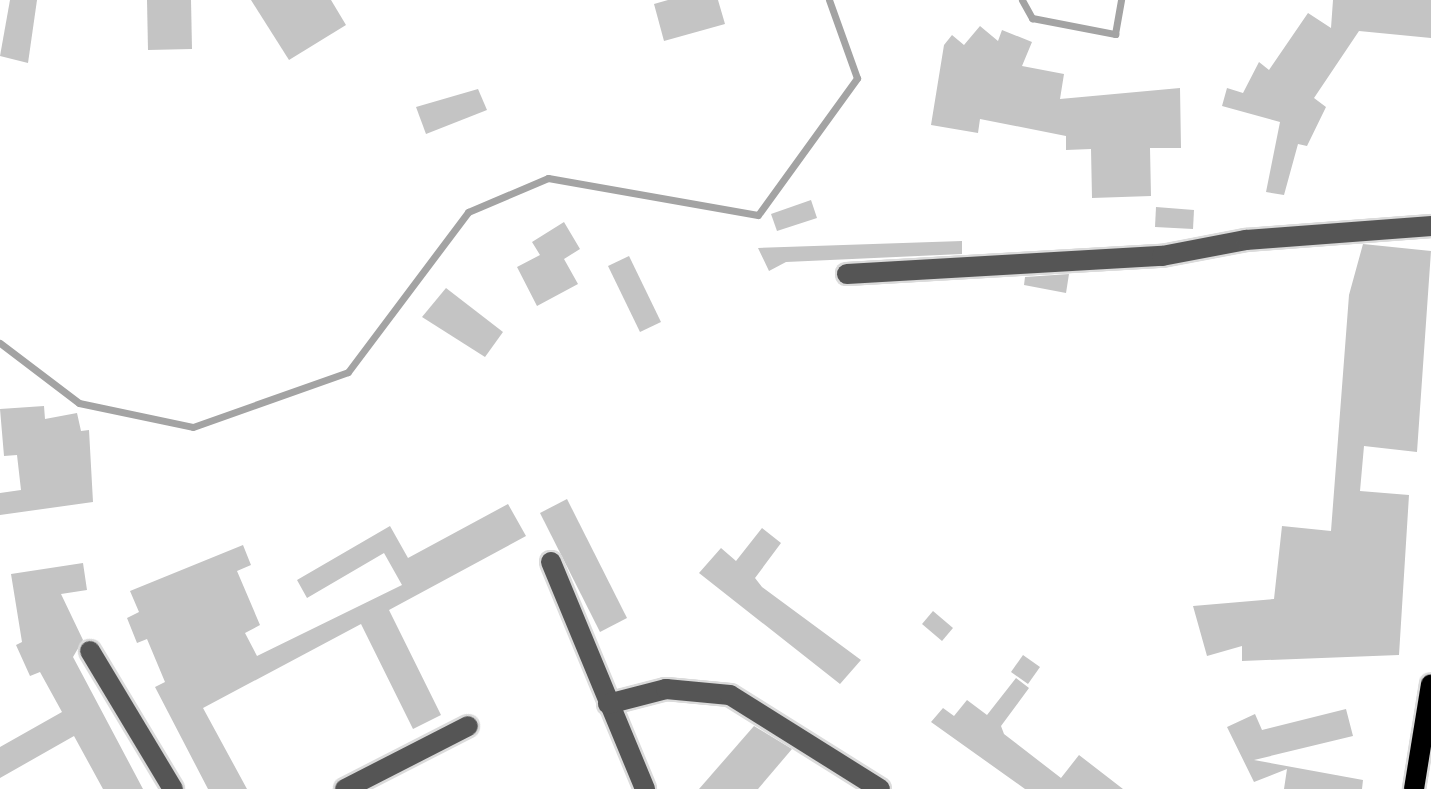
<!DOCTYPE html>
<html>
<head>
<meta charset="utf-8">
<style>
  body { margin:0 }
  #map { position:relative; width:1431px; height:789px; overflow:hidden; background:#fff; font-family:"Varela Round",sans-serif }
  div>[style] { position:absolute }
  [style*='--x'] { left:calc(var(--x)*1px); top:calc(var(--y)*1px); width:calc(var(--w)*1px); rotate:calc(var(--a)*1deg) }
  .stream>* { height:7px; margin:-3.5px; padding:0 3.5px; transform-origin:3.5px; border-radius:3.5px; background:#a3a3a3 }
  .building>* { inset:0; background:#c4c4c4 }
  .roads { filter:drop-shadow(2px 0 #dbdbdb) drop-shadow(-2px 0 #dbdbdb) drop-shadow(0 2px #dbdbdb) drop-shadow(0 -2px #dbdbdb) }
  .minor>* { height:20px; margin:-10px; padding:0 10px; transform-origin:10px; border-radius:10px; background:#555 }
  .major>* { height:20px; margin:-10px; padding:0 10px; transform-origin:10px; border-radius:10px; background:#000 }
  span { translate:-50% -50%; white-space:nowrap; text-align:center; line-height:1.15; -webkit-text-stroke:6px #fff; paint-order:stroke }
</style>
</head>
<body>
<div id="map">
  <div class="stream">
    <div style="--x:1022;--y:0;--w:21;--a:61"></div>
    <div style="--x:1032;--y:18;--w:85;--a:10.9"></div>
    <div style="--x:1115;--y:34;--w:35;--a:-80"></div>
    <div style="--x:0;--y:343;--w:99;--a:37.2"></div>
    <div style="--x:79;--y:403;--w:116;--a:11.9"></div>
    <div style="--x:193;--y:427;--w:164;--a:-19.5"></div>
    <div style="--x:348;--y:372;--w:200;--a:-53.1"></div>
    <div style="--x:468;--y:212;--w:87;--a:-23"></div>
    <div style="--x:548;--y:178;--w:213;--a:10"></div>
    <div style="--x:758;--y:215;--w:169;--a:-54.1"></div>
    <div style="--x:857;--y:78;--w:83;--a:-109.7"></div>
  </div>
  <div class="building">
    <div style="clip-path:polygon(10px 0,37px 0,28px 63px,0 56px)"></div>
    <div style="clip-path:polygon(147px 0,191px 0,192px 49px,148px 50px)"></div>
    <div style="clip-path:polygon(251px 0,331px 0,346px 25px,289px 60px)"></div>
    <div style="clip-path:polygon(668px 0,718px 0,725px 24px,664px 41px,654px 4px)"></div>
    <div style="clip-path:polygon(1333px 0,1431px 0,1431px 38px,1359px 31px,1314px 98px,1326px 107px,1307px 146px,1298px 144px,1284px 195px,1266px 192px,1280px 122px,1222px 106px,1227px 88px,1243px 93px,1259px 62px,1269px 70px,1308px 13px,1331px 28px)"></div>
    <div style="clip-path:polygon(980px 26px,998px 41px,1002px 30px,1032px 42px,1022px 66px,1064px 74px,1060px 99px,1180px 88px,1181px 148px,1150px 148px,1151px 196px,1092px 198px,1091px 149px,1066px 150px,1066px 136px,980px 119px,978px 133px,931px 125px,944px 45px,952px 35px,964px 45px)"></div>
    <div style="clip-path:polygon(478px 89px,487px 110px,426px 134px,416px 107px)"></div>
    <div style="clip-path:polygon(811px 200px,817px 218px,777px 231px,771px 214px)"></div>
    <div style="clip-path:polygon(1156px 207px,1194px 210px,1193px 229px,1155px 227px)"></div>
    <div style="clip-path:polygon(564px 222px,580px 249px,564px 259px,578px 284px,537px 306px,517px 267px,540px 255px,532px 242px)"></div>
    <div style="clip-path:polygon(962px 241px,962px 254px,786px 262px,769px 271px,758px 248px)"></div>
    <div style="clip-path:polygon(1363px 244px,1431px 251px,1417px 452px,1364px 446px,1360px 491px,1409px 495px,1399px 655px,1242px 661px,1242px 646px,1207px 656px,1193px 606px,1274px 599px,1282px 526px,1331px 531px,1349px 295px)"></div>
    <div style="clip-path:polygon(629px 256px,661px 322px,640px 332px,608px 266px)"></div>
    <div style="clip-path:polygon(1069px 274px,1066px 293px,1024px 285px,1025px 277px)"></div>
    <div style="clip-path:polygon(446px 288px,503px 332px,485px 357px,422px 317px)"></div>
    <div style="clip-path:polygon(44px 406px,45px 419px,77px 413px,81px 431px,89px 430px,93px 502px,0 515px,0 493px,21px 490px,17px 455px,4px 456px,0 409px)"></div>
    <div style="clip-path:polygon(567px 499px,627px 618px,600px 632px,540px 513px)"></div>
    <div style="clip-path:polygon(508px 504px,526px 536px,389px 610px,441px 715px,413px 729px,361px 624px,203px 708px,247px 789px,208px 789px,155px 687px,165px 682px,147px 639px,137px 643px,127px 618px,139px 612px,130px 591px,243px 545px,251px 565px,237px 571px,260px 625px,245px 633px,257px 656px,402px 585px,384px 553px,307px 598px,297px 580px,390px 526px,408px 558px)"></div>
    <div style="clip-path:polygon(762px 528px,781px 543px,755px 578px,762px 587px,861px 660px,840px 684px,699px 573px,721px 548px,736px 561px)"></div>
    <div style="clip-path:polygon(83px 563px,87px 590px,61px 594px,83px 640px,73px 657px,143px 789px,103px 789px,74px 736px,0 778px,0 747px,62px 712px,40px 672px,30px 676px,16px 645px,22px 642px,11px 574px)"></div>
    <div style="clip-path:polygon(933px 611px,953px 628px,942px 641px,922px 624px)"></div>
    <div style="clip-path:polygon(1023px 655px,1040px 667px,1028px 684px,1011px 672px)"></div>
    <div style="clip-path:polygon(1016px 678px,1029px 688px,1001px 726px,1004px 734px,1061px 778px,1079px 755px,1123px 789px,1025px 789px,931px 722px,943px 708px,954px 716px,967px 700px,987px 715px)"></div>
    <div style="clip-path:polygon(1346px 709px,1353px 736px,1254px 760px,1363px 780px,1362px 789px,1284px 789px,1287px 769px,1254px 782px,1227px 727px,1255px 714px,1262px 730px)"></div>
    <div style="clip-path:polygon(754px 726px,792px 749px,758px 789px,699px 789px)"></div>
  </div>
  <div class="roads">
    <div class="minor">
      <div style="--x:847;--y:274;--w:316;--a:-3.3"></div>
      <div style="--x:1162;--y:256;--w:86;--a:-10.8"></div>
      <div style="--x:1246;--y:240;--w:186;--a:-4.3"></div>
      <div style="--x:551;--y:562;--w:246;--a:67.5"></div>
      <div style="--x:90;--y:651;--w:161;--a:59"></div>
      <div style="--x:608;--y:704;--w:60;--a:-14.5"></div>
      <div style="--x:666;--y:689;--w:64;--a:5.4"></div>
      <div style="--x:730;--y:695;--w:177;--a:32.1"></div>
      <div style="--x:345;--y:789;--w:138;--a:-27.1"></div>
    </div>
    <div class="major">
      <div style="--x:1414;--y:789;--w:106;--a:-80.8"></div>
    </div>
  </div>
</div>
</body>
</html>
